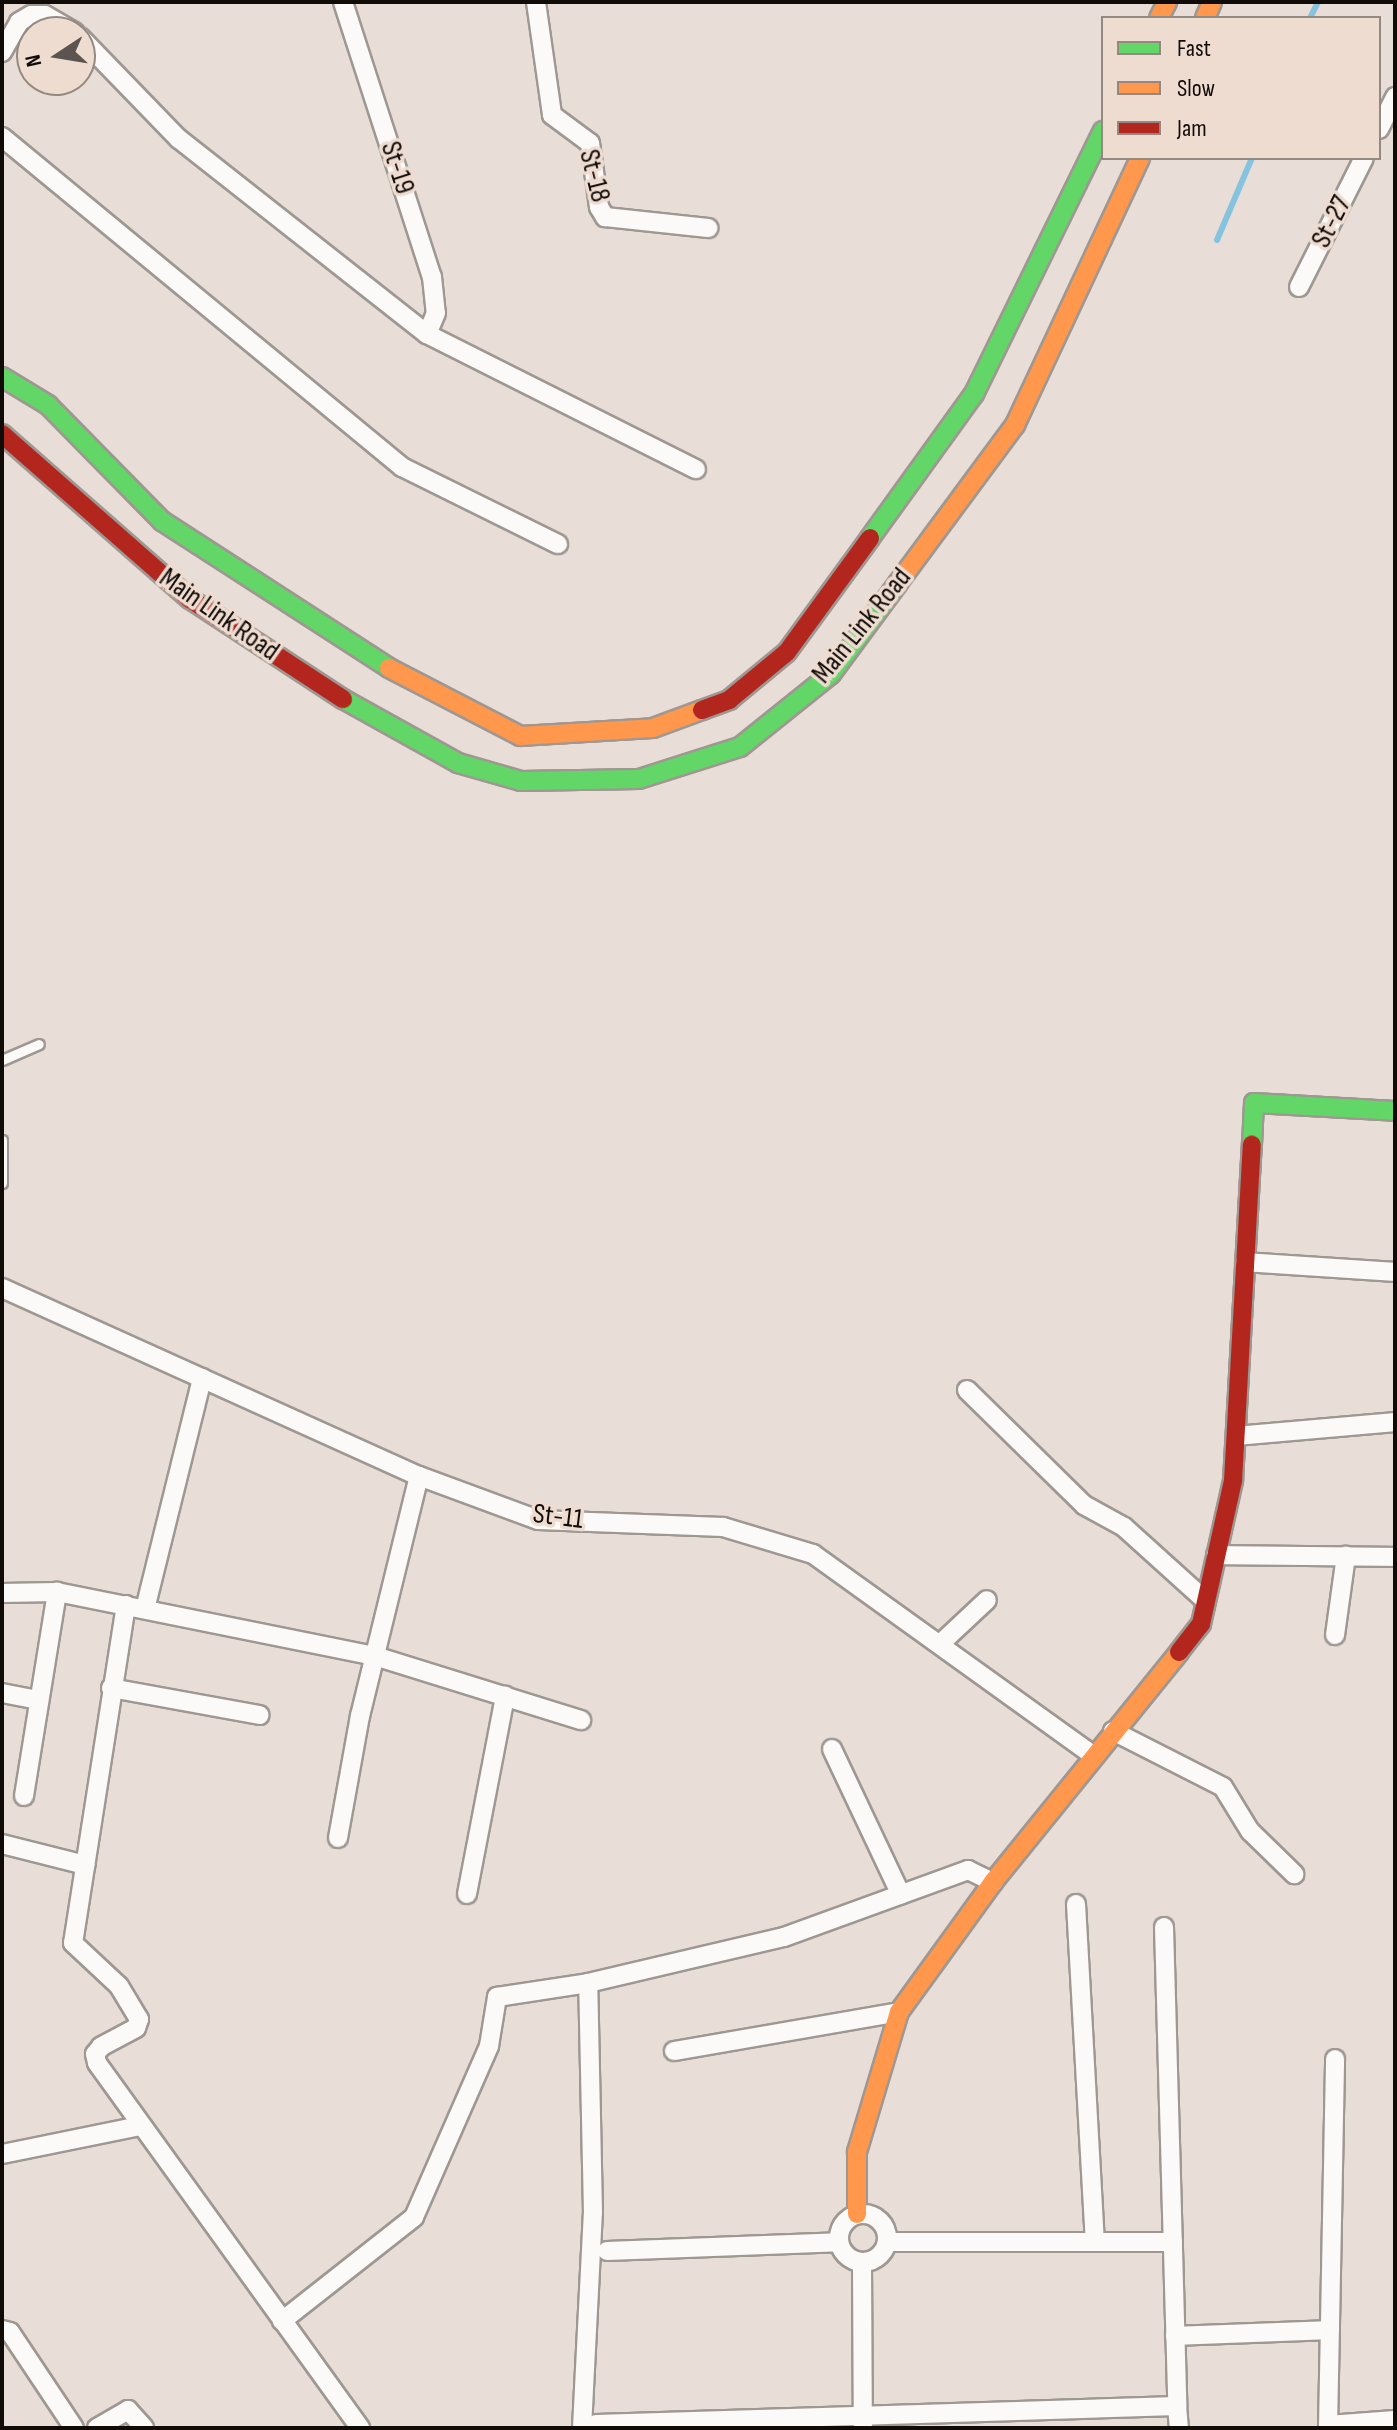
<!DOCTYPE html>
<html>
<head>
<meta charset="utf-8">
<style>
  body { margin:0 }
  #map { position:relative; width:1397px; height:2430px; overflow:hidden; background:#e8ddd7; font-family:"Sofia Sans Condensed",sans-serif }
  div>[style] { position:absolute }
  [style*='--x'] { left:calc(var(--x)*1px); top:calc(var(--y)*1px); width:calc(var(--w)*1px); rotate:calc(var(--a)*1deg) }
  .stream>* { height:6px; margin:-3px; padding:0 3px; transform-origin:3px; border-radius:3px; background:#85c3de }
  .roads { filter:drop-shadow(2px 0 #9e9792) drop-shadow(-2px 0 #9e9792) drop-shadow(0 2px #9e9792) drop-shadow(0 -2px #9e9792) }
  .lane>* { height:9px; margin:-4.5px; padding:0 4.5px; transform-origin:4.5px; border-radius:4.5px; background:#fcfaf9 }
  .street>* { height:18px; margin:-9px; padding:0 9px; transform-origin:9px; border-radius:9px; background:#fcfaf9 }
  .street>.ring { margin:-9px; padding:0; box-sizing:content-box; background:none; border:18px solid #fcfaf9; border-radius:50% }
  .fast>* { height:18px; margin:-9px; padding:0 9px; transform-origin:9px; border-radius:9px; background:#63d668 }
  .slow>* { height:18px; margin:-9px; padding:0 9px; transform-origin:9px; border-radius:9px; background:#ff974d }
  .jam>* { height:18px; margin:-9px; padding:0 9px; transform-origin:9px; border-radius:9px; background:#b3261e }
  span { translate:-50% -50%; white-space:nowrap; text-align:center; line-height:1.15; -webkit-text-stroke:7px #eedcd1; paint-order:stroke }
  .street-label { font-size:28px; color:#100b07 }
  .frame { position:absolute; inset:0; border:4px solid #100b07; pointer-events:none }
  .legend { position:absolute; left:1101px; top:16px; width:280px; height:144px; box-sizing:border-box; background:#eedcd1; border:2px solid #958880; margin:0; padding:10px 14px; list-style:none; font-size:24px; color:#100b07 }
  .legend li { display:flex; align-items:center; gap:16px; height:40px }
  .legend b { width:40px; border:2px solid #958880 }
  .north { position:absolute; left:16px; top:16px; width:80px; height:80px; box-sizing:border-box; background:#eedcd1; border:2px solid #958880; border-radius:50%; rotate:258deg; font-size:22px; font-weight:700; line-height:32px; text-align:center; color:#100b07 }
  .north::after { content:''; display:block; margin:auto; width:28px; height:36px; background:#5c5450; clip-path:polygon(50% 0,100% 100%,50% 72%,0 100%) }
</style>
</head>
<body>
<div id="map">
  <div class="stream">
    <div style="--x:1310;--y:18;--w:18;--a:-63"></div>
    <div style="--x:1217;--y:240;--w:89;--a:-66.9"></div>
  </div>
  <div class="roads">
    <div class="lane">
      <div style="--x:2;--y:1060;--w:40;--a:-23.4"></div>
      <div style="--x:2;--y:1140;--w:43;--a:90"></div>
    </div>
    <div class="street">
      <div style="--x:343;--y:2;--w:289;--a:72.1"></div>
      <div style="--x:432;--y:277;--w:36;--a:84"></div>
      <div style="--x:436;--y:313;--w:23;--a:113"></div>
      <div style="--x:536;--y:2;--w:114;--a:81.9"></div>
      <div style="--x:552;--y:115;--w:47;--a:36.4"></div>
      <div style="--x:590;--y:143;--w:65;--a:82"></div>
      <div style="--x:599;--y:207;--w:12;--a:59"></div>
      <div style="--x:605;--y:217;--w:104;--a:6.1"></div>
      <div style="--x:80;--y:37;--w:142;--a:45.9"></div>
      <div style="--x:179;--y:139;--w:315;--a:38.2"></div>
      <div style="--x:427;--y:334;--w:301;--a:26.7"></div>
      <div style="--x:2;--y:52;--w:34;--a:-60"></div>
      <div style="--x:19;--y:22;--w:14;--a:-30"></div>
      <div style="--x:31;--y:15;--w:14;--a:0"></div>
      <div style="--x:45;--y:15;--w:34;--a:30"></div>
      <div style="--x:1379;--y:129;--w:36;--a:-63"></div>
      <div style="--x:2;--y:137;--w:519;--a:39.52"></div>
      <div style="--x:402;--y:467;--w:174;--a:26.3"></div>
      <div style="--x:1299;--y:287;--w:144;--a:-63.3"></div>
      <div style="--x:1245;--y:1262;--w:150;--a:3.8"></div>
      <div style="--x:2;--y:1288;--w:457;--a:24.3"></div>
      <div style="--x:419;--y:1476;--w:127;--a:20.3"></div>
      <div style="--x:538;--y:1520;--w:185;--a:2.2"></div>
      <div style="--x:723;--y:1527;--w:94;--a:16.7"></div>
      <div style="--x:813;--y:1554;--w:345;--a:35.7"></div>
      <div style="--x:967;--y:1390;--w:164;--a:44.5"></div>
      <div style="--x:1084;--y:1505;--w:46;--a:28.8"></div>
      <div style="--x:1124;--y:1527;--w:110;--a:42.1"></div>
      <div style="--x:1236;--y:1436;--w:160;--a:-5"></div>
      <div style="--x:1216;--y:1555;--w:179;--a:0.6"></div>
      <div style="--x:2;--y:1593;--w:55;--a:-1"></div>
      <div style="--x:57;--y:1592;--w:324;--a:11.4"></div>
      <div style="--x:375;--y:1656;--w:216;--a:17.3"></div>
      <div style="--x:126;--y:1605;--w:342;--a:98.9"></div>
      <div style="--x:73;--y:1943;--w:63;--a:43.1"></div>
      <div style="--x:119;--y:1986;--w:39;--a:59"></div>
      <div style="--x:139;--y:2019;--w:9;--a:108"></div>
      <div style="--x:136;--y:2028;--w:40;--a:152"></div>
      <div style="--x:101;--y:2047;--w:9;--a:131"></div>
      <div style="--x:95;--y:2054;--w:9;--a:77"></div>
      <div style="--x:97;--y:2063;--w:450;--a:54.2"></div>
      <div style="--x:145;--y:1609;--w:238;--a:-76.1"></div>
      <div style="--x:1335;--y:1635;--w:80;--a:-82.1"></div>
      <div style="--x:940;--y:1644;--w:64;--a:-43.1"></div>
      <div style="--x:111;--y:1688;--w:151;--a:10.3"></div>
      <div style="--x:2;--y:1693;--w:38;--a:11"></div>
      <div style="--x:1113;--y:1731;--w:123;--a:27"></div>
      <div style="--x:1223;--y:1787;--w:52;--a:58.5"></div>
      <div style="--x:1250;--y:1831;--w:62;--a:44.3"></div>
      <div style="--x:832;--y:1749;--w:161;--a:64.7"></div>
      <div style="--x:24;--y:1796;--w:207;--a:-80.8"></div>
      <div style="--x:338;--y:1838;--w:124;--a:-79.8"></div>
      <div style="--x:360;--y:1716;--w:247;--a:-76.2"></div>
      <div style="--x:2;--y:1844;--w:86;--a:14.2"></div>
      <div style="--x:467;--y:1894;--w:202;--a:-79.1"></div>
      <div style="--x:1076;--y:1904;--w:336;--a:86.8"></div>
      <div style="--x:1164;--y:1927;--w:479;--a:88.4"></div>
      <div style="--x:674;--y:2051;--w:228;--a:-9.8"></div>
      <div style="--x:2;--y:2154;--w:141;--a:-11.5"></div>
      <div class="ring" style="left:839px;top:2214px;width:30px;height:30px"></div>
      <div style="--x:887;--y:2242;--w:286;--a:0"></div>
      <div style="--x:607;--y:2251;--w:231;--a:-2.2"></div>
      <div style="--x:862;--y:2263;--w:165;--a:89.7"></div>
      <div style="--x:282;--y:2321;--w:168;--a:-38.2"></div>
      <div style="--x:414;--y:2217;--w:187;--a:-66.3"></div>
      <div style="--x:489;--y:2046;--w:50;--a:-80.7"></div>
      <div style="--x:497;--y:1997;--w:92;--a:-8.7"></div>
      <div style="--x:588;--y:1983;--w:201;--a:-13.2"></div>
      <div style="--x:784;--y:1937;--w:196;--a:-20"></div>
      <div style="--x:968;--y:1870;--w:28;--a:26"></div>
      <div style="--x:2;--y:2330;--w:8;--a:14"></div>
      <div style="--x:10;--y:2332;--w:115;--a:56.3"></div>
      <div style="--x:1175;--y:2336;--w:155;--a:-2.2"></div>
      <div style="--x:596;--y:2424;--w:581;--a:-1.77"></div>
      <div style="--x:1177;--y:2406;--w:22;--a:85"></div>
      <div style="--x:1328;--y:2425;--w:67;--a:-4.3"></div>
      <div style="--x:97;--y:2428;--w:36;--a:-30"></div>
      <div style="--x:128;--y:2410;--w:24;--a:48"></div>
      <div style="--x:582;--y:2428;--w:215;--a:-87.1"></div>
      <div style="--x:593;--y:2213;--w:230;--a:-91.2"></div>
      <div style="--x:1328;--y:2428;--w:369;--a:-88.9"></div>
    </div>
    <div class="fast">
      <div style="--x:2;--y:377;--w:54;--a:31.3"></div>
      <div style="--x:48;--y:405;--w:163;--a:45.5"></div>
      <div style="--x:162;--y:521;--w:270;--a:32.9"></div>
      <div style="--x:870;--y:538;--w:178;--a:-54.2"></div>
      <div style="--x:974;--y:394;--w:293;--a:-63.9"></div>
      <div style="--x:343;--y:699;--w:132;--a:29.1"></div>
      <div style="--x:458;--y:763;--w:66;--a:15.9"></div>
      <div style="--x:521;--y:781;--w:118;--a:-1"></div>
      <div style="--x:639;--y:779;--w:106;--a:-17.6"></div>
      <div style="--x:740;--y:747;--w:117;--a:-38.7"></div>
      <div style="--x:831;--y:674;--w:113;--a:-53.6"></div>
      <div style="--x:1252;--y:1145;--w:42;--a:-87.3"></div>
      <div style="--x:1254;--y:1103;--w:141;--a:3.2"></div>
    </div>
    <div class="slow">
      <div style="--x:1159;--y:18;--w:18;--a:-63"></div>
      <div style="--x:1205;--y:18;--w:17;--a:-66"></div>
      <div style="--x:898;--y:583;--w:197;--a:-53.5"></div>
      <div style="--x:1015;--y:425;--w:295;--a:-64.9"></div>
      <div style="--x:389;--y:668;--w:148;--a:27.4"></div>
      <div style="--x:520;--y:736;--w:133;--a:-3.4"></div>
      <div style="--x:653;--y:728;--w:52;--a:-20.2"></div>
      <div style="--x:857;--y:2214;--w:62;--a:-90"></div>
      <div style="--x:857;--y:2152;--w:146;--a:-73.3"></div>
      <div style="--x:899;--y:2012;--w:160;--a:-54.1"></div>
      <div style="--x:993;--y:1882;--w:296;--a:-51"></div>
    </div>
    <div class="jam">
      <div style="--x:2;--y:434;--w:250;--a:41.3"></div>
      <div style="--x:190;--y:599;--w:183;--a:33.2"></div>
      <div style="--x:702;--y:710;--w:29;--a:-20"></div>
      <div style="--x:729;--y:700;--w:75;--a:-39.6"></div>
      <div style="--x:787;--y:652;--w:141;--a:-53.9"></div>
      <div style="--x:1179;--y:1652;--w:36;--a:-52"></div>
      <div style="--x:1201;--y:1624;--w:147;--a:-77.4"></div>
      <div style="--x:1233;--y:1481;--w:337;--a:-86.8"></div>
    </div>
  </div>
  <div class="street-label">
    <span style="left:397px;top:168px;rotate:72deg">St-19</span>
    <span style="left:594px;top:176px;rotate:76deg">St-18</span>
    <span style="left:1332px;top:222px;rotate:-63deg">St-27</span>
    <span style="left:219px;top:615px;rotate:35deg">Main Link Road</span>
    <span style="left:862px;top:626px;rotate:-51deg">Main Link Road</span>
    <span style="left:558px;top:1517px;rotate:7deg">St-11</span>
  </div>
  <div class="frame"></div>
  <ul class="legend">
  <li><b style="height:10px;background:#63d668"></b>Fast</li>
  <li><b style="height:10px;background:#ff974d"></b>Slow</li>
  <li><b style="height:10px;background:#b3261e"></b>Jam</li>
  </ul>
  <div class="north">N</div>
</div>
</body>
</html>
